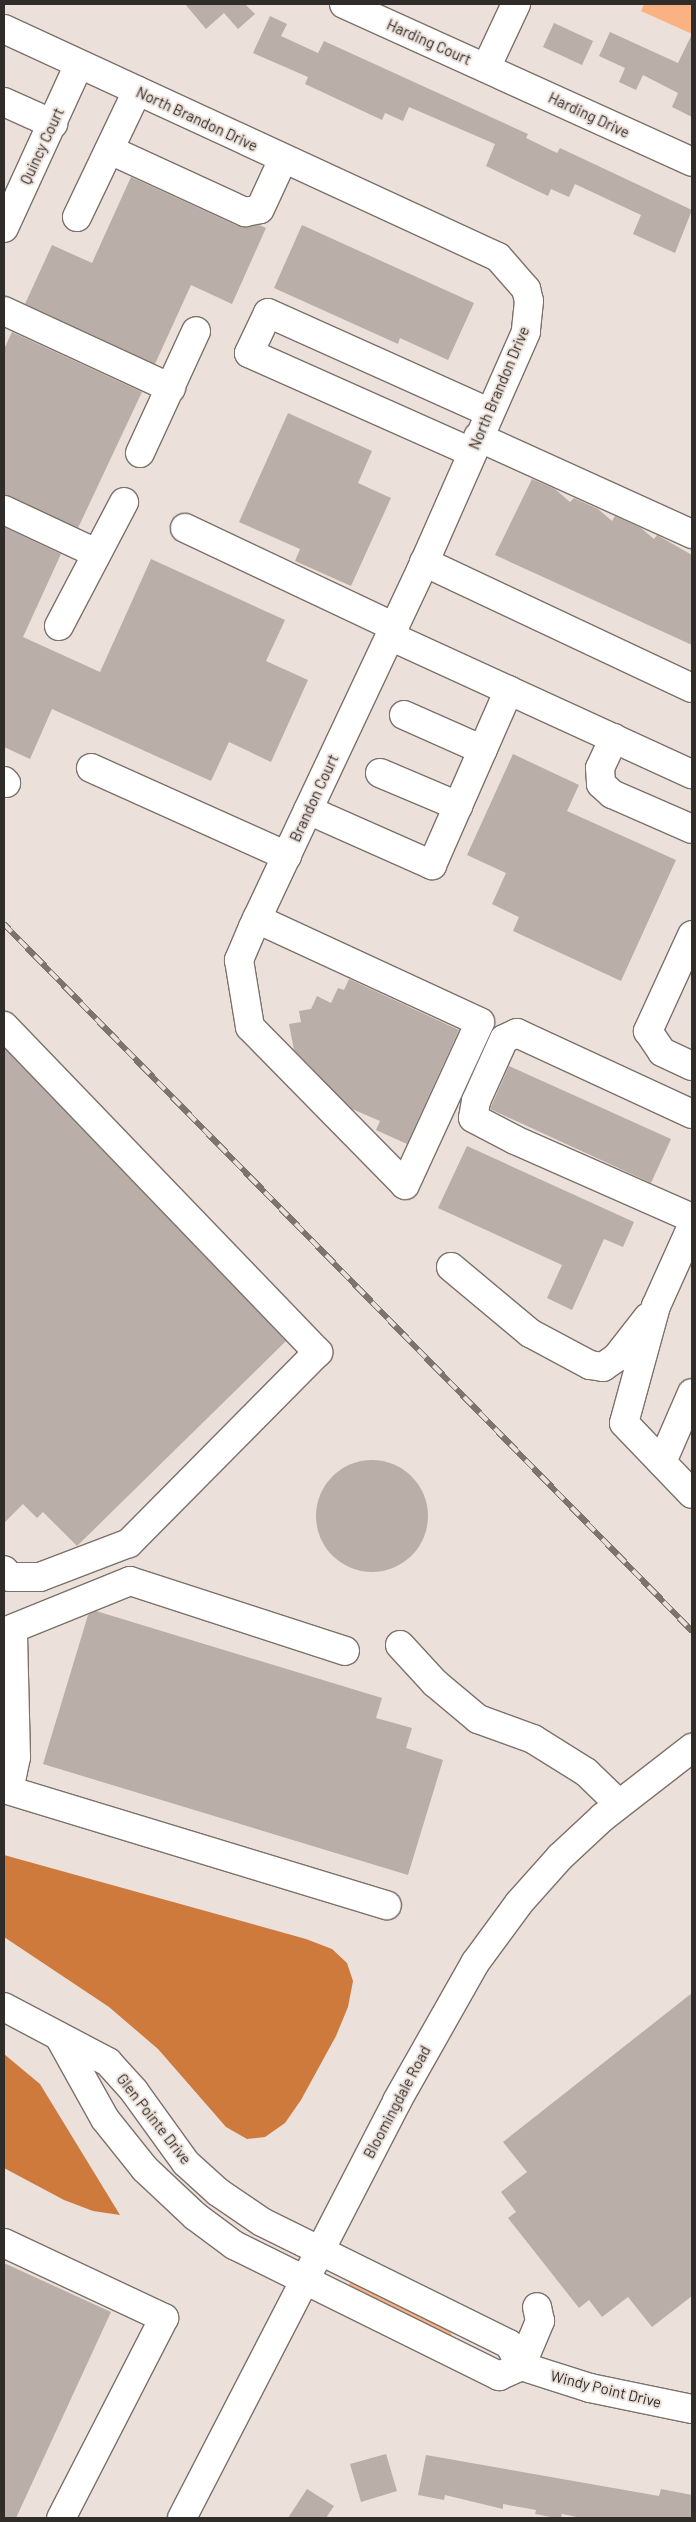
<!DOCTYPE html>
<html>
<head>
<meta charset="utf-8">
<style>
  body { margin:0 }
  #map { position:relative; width:696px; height:2522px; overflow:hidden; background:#ece1da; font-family:Barlow,sans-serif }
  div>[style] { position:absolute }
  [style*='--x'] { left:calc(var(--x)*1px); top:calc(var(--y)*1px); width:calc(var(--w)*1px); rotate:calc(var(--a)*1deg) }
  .green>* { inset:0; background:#fab282 }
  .water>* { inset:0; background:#ce7a3d }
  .building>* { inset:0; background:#b9aea8 }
  .round { border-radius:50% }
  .roads { filter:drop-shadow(1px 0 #7c716b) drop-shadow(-1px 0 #7c716b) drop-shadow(0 1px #7c716b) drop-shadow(0 -1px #7c716b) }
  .minor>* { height:28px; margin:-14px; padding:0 14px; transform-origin:14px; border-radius:14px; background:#fff }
  .major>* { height:28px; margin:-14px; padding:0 14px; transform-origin:14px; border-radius:14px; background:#fff }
  .rail>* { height:5.5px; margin-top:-2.75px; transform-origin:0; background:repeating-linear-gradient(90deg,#ece1da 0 11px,#7b746f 0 22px); box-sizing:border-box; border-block:1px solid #7b746f }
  span { translate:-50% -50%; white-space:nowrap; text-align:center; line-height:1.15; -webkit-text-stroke:4px #ece1da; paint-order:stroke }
  .street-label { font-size:15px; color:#302c29 }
  .frame { position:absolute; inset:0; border:5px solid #302c29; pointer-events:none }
</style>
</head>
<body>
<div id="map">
  <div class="green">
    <div style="clip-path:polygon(644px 4px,692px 4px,692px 34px,641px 11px)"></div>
    <div style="clip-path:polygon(350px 2282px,451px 2332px,452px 2337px,348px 2288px)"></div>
  </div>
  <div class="water">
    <div style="clip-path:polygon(4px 1855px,306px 1939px,332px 1949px,347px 1963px,353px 1981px,348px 2007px,336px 2036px,301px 2100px,285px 2123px,265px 2137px,247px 2139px,226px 2127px,158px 2049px,109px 2007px,4px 1937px)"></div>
    <div style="clip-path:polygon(4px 2054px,40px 2084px,120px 2215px,93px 2211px,64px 2200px,4px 2168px)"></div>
  </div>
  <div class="building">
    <div style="clip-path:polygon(185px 4px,245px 4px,255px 14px,238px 29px,224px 13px,206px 29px)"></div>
    <div style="clip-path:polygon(270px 16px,287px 24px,281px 36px,318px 53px,324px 41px,528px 134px,526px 138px,557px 153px,560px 148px,692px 210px,675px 253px,633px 234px,641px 215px,575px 184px,569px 197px,551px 189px,548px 196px,486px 166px,495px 144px,409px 107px,403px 121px,385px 113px,382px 120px,305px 84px,308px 77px,253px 53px)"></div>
    <div style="clip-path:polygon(554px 23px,593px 41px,582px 65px,543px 47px)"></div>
    <div style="clip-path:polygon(610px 32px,678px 63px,692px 34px,692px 117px,672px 107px,678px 93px,643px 75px,636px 90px,619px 82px,625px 68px,599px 56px)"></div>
    <div style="clip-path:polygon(131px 177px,238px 226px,259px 225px,266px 228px,232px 304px,191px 285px,155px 364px,25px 304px,52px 245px,92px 263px)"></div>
    <div style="clip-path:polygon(302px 225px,474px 303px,448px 360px,400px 338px,398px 344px,274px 288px)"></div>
    <div style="clip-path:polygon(12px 332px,142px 392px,78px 528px,4px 495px,4px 349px)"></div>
    <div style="clip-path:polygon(288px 413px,372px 451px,358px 483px,391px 498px,351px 586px,295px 561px,300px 549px,239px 522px)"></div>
    <div style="clip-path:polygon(532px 479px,555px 489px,570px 502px,574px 498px,598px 509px,612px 521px,615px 516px,641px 528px,654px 539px,657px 535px,692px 555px,692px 645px,495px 555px)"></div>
    <div style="clip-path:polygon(4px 527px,61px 554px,23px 637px,100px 672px,151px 559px,285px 620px,266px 661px,308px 680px,271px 762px,229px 742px,211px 781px,52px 709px,30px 759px,4px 747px)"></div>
    <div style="clip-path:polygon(513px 754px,579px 785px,567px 811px,676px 860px,621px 981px,513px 931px,519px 917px,492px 904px,506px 873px,467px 855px)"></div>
    <div style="clip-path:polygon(349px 979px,459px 1030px,407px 1144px,376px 1130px,380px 1121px,352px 1109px,294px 1050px,289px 1024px,301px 1022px,299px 1011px,311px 1009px,317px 996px,331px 1003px,338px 988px,344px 990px)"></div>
    <div style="clip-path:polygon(4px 1048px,286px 1341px,77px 1546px,43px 1512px,37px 1518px,23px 1504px,4px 1523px)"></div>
    <div style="clip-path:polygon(509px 1066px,671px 1139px,651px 1183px,490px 1109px)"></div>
    <div style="clip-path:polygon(467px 1146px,634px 1222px,623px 1247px,604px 1239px,572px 1310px,547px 1298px,562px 1265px,438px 1208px)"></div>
    <div class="round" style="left:316px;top:1460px;width:112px;height:112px"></div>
    <div style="clip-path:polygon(96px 1611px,382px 1698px,376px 1718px,412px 1728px,406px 1748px,443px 1760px,408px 1875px,43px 1764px,88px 1615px)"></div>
    <div style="clip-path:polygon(692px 1993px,692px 2296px,652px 2327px,628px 2297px,602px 2317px,589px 2300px,579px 2308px,508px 2218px,516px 2212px,501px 2192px,527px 2172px,503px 2142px)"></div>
    <div style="clip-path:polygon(4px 2263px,111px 2312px,16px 2518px,4px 2518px)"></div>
    <div style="clip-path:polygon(386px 2454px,397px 2491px,361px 2502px,350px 2464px)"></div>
    <div style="clip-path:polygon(426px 2455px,659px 2496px,661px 2489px,692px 2495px,692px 2518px,582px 2518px,562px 2514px,561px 2518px,556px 2518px,535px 2514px,536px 2510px,503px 2504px,503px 2509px,445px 2495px,444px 2500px,418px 2495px)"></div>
    <div style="clip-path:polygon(307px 2489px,334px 2506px,326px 2518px,288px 2518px)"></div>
  </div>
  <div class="roads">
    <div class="minor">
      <div style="--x:344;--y:4;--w:382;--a:24.4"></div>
      <div style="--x:4;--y:29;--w:544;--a:24.78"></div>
      <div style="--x:498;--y:257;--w:43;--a:48.8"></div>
      <div style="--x:526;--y:289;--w:12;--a:76"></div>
      <div style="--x:529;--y:301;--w:31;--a:96"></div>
      <div style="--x:526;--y:332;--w:260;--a:113.8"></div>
      <div style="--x:421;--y:570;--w:395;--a:115.2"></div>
      <div style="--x:253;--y:927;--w:36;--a:113"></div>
      <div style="--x:239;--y:960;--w:68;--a:80.7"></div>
      <div style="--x:250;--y:1027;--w:221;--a:45.5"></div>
      <div style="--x:405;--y:1185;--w:179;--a:-65.3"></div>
      <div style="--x:480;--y:1022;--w:246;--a:-155.2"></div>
      <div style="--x:486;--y:68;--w:71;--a:-64.9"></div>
      <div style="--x:4;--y:102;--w:54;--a:24.2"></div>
      <div style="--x:110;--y:150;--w:149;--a:24.7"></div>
      <div style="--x:245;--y:212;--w:15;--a:-11"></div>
      <div style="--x:260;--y:209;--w:55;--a:-65.3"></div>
      <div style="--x:77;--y:217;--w:140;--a:-64.5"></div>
      <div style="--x:4;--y:228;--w:180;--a:-65.4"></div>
      <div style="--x:4;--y:311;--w:184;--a:24.8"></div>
      <div style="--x:478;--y:437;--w:235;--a:24.4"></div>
      <div style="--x:471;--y:452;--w:243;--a:-156"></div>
      <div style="--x:249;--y:353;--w:44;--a:-64.6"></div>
      <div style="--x:268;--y:313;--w:241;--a:24.2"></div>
      <div style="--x:140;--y:453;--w:134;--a:-65.3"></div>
      <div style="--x:4;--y:510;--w:102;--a:25.1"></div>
      <div style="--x:185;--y:528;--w:231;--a:25.3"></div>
      <div style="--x:424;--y:562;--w:296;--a:25.2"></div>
      <div style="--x:59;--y:626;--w:140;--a:-62.3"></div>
      <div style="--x:390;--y:636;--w:332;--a:24.6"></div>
      <div style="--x:404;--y:715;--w:86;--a:23.9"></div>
      <div style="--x:614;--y:738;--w:33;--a:115"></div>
      <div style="--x:600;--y:768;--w:16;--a:86"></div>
      <div style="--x:601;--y:784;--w:15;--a:42"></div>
      <div style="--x:612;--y:794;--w:87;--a:23.6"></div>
      <div style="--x:91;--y:768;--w:215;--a:24.2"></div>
      <div style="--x:380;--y:773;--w:85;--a:22.9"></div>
      <div style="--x:4;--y:781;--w:3;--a:45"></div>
      <div style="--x:308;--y:810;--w:136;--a:23.9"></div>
      <div style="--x:432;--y:865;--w:191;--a:-66.3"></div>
      <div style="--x:692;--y:935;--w:106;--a:114.6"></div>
      <div style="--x:648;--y:1031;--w:25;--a:56"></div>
      <div style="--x:662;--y:1052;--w:33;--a:25"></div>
      <div style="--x:4;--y:1026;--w:453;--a:46.1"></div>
      <div style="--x:318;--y:1352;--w:269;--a:134.7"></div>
      <div style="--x:129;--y:1543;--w:95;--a:159.1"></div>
      <div style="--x:40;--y:1577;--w:30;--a:180"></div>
      <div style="--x:10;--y:1577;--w:9;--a:-131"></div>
      <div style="--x:692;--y:1114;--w:193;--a:-155.2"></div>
      <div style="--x:517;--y:1033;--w:14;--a:155"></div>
      <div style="--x:504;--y:1039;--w:68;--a:114.3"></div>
      <div style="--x:476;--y:1101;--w:17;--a:100"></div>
      <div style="--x:473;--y:1118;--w:47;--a:27.6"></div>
      <div style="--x:515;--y:1140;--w:193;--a:23.8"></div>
      <div style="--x:692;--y:1226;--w:88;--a:114.2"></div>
      <div style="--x:656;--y:1306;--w:121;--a:105.3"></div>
      <div style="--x:624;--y:1423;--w:98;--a:46.2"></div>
      <div style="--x:451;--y:1267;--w:103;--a:39.9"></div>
      <div style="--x:530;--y:1333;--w:68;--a:28.1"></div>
      <div style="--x:590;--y:1365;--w:13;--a:9"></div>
      <div style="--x:603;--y:1367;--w:16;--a:-35"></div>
      <div style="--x:616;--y:1358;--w:52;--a:-52"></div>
      <div style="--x:662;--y:1462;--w:75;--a:-66.5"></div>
      <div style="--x:4;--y:1632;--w:136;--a:-22"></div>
      <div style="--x:130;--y:1581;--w:226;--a:18"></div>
      <div style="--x:400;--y:1645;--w:52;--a:47.4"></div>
      <div style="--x:435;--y:1683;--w:56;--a:39.9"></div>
      <div style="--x:478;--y:1719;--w:59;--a:20"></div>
      <div style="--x:533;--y:1739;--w:62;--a:31.9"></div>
      <div style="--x:586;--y:1772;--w:46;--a:44.1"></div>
      <div style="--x:4;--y:1789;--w:400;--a:16.9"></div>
      <div style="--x:9;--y:1790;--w:34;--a:-78"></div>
      <div style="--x:16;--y:1757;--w:127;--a:-91.4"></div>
      <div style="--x:4;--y:2007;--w:118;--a:27.9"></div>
      <div style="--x:108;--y:2062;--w:39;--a:48"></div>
      <div style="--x:134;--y:2091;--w:89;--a:54.2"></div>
      <div style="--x:186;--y:2163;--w:43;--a:42.2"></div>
      <div style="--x:218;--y:2192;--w:53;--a:34.3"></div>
      <div style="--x:262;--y:2222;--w:275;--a:26.3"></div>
      <div style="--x:509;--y:2344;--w:25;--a:61"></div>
      <div style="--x:521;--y:2366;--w:72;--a:17.7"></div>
      <div style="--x:590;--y:2388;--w:104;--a:11.6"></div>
      <div style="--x:61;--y:2040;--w:90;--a:60.9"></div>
      <div style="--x:105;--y:2119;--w:64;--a:51.3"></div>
      <div style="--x:145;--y:2169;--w:69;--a:43.2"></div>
      <div style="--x:195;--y:2216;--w:49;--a:36.6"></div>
      <div style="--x:234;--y:2245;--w:296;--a:26.3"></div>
      <div style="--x:499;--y:2376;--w:24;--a:-24"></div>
      <div style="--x:4;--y:2243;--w:177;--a:25.1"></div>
      <div style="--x:164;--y:2318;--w:225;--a:117.2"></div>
      <div style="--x:521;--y:2366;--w:49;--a:-67.1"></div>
      <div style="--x:540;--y:2321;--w:14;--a:-102"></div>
    </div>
    <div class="major">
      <div style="--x:182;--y:2518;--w:469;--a:-62.7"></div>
      <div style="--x:397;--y:2101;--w:159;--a:-60.5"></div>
      <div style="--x:475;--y:1963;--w:74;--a:-53.7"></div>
      <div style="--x:519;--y:1903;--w:62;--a:-48.3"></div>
      <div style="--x:560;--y:1857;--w:59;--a:-42.9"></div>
      <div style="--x:603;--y:1817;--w:113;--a:-37.8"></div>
    </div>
  </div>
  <div class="rail">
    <div style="--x:4;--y:924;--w:987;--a:45.78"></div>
  </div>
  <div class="street-label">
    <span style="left:429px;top:42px;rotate:24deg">Harding Court</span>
    <span style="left:589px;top:115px;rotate:25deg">Harding Drive</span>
    <span style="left:197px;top:119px;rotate:25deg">North Brandon Drive</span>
    <span style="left:42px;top:146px;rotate:-65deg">Quincy Court</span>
    <span style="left:499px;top:388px;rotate:-67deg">North Brandon Drive</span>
    <span style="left:314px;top:798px;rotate:-65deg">Brandon Court</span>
    <span style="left:397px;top:2102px;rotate:-62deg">Bloomingdale Road</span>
    <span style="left:154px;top:2119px;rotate:52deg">Glen Pointe Drive</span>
    <span style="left:606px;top:2389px;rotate:14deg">Windy Point Drive</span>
  </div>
  <div class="frame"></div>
</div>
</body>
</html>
